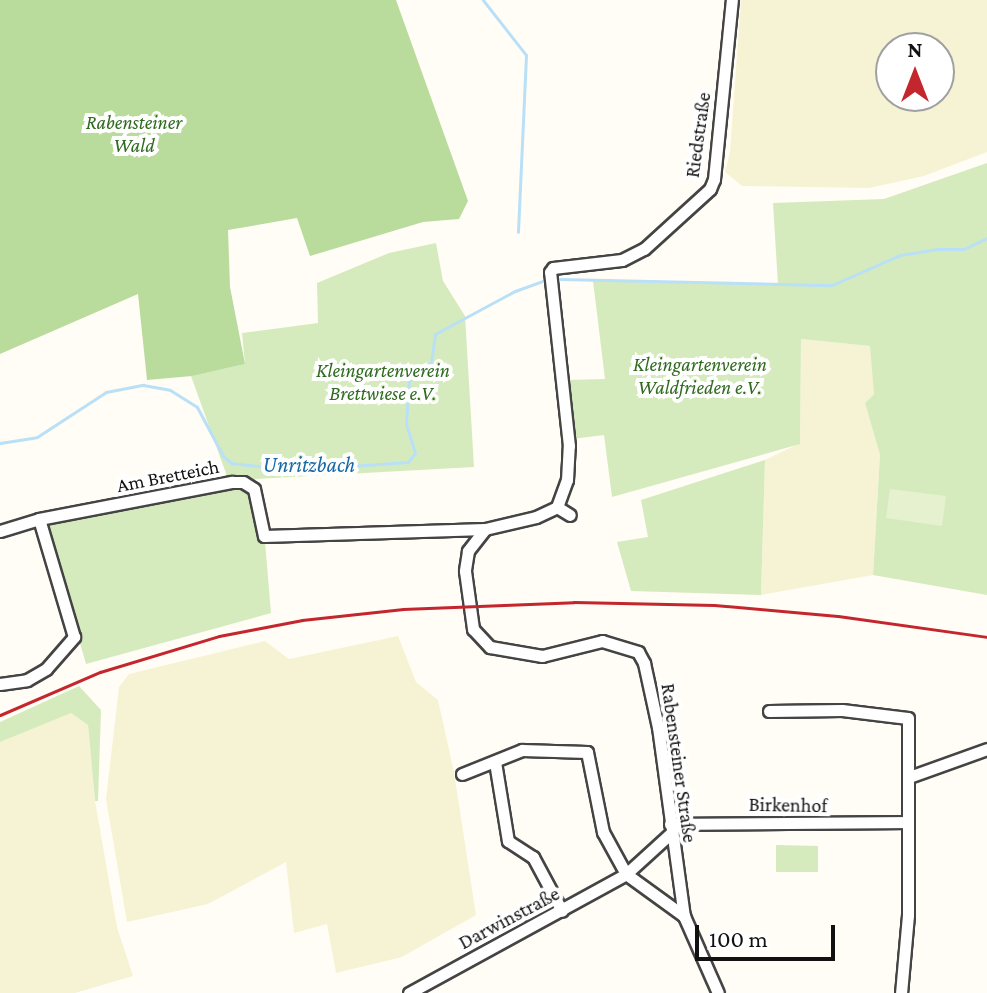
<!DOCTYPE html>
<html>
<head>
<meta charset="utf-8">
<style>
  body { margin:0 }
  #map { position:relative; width:987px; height:993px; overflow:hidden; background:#fffdf5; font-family:"Crimson Pro",serif }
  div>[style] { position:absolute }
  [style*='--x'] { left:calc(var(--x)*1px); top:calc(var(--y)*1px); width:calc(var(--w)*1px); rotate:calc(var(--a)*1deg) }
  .farmland>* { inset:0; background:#f6f3d4 }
  .green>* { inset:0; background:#d5ebbd }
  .forest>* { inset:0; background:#b9dc9c }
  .pitch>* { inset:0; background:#e6f2cf }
  .stream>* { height:3px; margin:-1.5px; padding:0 1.5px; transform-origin:1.5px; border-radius:1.5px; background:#b9e0f7 }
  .roads { filter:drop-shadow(2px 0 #444) drop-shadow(-2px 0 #444) drop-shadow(0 2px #444) drop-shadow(0 -2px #444) }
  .minor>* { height:11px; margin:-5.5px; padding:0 5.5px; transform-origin:5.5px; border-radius:5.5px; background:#fff }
  .rail>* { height:3px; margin:-1.5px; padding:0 1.5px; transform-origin:1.5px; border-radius:1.5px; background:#c4262e }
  span { translate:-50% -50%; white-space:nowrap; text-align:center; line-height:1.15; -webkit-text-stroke:8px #fff; paint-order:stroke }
  .park-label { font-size:20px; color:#2f6b1f; font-style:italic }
  .street-label { font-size:20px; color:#111 }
  .water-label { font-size:22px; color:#1768a6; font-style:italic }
  .north { position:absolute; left:875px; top:32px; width:80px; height:80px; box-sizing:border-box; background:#fff; border:2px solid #a0a0a0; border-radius:50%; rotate:0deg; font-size:22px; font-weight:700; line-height:32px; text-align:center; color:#111 }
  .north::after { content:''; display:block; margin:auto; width:28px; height:36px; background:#c4262e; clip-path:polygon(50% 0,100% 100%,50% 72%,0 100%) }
  .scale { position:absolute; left:695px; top:925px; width:140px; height:36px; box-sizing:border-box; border:4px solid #111; border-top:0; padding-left:10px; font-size:24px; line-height:28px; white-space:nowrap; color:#111; -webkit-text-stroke:6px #fff; paint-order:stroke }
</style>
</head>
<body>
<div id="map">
  <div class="farmland">
    <div style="clip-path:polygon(evenodd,741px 0,987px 0,987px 152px,924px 176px,869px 188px,742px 186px,725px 172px,730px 152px,741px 0,891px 48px,939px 48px,939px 96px,891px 96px,891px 48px)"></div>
    <div style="clip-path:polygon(801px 339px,871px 346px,874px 394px,865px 403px,880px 455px,873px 575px,761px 595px,765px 460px,800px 443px)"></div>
    <div style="clip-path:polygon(398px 636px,416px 682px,438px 700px,454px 772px,476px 915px,402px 957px,336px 973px,327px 924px,294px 933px,286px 862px,208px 904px,127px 922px,106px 799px,119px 687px,129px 674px,265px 641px,289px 659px)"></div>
    <div style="clip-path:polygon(70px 712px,88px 725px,95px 801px,117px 927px,133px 976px,75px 993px,0 993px,0 742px)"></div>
  </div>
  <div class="green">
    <div style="clip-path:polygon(987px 163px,987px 595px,873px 575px,880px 455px,865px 403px,874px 394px,870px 346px,801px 339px,800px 444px,612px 497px,604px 435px,572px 439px,567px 380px,605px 379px,593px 281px,778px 285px,773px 203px,884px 199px)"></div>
    <div style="clip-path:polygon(436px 243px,443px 281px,465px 316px,474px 467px,255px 479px,264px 530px,271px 613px,86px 664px,43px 515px,228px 479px,191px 376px,245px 364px,242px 333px,318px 323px,317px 283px,389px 253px)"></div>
    <div style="clip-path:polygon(765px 460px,761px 595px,631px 591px,617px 542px,648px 537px,641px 500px)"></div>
    <div style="clip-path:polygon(79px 686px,101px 710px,98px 801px,95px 801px,88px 725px,71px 713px,0 742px,0 722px)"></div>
    <div style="clip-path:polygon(776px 845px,818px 846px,818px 872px,776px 872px)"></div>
  </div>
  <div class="forest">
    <div style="clip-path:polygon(0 0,396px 0,468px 201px,459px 219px,423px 222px,310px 256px,297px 218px,228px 230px,230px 287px,245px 364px,192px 376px,147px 380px,138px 294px,0 354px)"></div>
  </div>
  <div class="pitch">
    <div style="clip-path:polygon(890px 489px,946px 496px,942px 526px,886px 518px)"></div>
  </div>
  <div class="stream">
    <div style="--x:483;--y:0;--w:70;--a:52"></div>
    <div style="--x:526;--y:55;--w:177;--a:92.6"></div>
    <div style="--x:560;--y:279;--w:272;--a:1.3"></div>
    <div style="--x:832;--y:285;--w:74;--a:-23.8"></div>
    <div style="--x:900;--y:255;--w:38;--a:-9"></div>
    <div style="--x:938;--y:249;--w:26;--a:0"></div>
    <div style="--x:964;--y:249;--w:25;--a:-26"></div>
    <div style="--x:0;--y:443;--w:37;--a:-9"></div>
    <div style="--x:37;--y:437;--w:82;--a:-33.1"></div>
    <div style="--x:106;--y:392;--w:38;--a:-11"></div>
    <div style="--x:143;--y:385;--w:27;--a:10"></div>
    <div style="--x:170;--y:390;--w:32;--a:32"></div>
    <div style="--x:197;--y:407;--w:55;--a:62"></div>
    <div style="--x:223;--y:456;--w:11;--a:41"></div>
    <div style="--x:231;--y:463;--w:62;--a:6.4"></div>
    <div style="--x:293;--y:470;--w:115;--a:-4"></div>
    <div style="--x:408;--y:462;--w:11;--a:-52"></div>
    <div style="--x:415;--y:453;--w:31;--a:-107"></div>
    <div style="--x:406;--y:423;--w:43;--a:-86"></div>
    <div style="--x:409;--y:380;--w:28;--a:-38"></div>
    <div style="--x:431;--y:363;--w:29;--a:-82"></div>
    <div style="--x:435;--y:334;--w:91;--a:-28.3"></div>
    <div style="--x:515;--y:291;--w:29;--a:-20"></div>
  </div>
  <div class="roads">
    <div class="minor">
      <div style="--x:557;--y:507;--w:15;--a:32"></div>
      <div style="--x:485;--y:529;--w:28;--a:128"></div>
      <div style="--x:468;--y:551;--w:20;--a:99"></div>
      <div style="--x:465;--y:571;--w:59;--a:82.1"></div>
      <div style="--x:473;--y:629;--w:25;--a:47"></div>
      <div style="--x:490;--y:647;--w:53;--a:9.8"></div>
      <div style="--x:542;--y:656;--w:62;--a:-14"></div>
      <div style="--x:602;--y:641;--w:38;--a:17"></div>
      <div style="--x:638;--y:652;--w:13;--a:61"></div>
      <div style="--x:644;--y:663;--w:66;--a:77.7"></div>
      <div style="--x:658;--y:727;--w:191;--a:82.2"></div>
      <div style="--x:684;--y:916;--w:84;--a:66.2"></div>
      <div style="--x:0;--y:531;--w:41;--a:-17.1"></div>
      <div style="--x:39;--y:519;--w:197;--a:-10.9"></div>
      <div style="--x:232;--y:482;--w:11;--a:0"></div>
      <div style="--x:243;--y:482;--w:13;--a:32"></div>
      <div style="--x:254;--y:489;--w:48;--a:78"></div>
      <div style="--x:264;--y:536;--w:221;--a:-1.8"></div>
      <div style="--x:485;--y:529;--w:52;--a:-13.2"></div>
      <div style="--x:536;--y:517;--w:23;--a:-25"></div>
      <div style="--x:557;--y:507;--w:29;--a:-70"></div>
      <div style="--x:567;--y:480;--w:34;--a:-87"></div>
      <div style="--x:569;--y:446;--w:175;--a:-96.2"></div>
      <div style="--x:550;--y:272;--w:5;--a:-53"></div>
      <div style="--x:553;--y:268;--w:69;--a:-6.6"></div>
      <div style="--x:622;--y:260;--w:25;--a:-27"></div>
      <div style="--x:644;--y:249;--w:89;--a:-42.3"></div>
      <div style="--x:710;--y:189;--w:11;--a:-68"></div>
      <div style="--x:714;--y:179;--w:180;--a:-84.3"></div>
      <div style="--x:0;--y:684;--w:27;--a:-8"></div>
      <div style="--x:27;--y:680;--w:22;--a:-30"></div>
      <div style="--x:46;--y:669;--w:43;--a:-48.8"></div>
      <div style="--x:74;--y:637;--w:123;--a:-106.5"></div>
      <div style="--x:769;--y:711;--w:73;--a:-0.8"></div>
      <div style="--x:842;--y:710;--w:66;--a:6.9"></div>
      <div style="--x:908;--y:718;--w:197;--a:90"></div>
      <div style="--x:908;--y:915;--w:78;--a:95.1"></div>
      <div style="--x:495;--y:762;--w:80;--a:80.7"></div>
      <div style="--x:508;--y:841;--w:30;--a:33"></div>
      <div style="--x:533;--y:857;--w:61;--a:61.8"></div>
      <div style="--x:462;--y:774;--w:65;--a:-21.8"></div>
      <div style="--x:522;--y:750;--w:65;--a:1.8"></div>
      <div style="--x:587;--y:752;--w:82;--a:78.7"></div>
      <div style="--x:603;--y:832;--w:48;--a:61.3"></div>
      <div style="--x:626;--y:874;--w:72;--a:35.9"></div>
      <div style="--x:909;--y:777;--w:83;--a:-19.7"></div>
      <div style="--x:670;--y:824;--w:236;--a:-0.5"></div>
      <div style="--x:409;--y:993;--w:247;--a:-28.7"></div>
      <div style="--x:626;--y:874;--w:61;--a:-42.3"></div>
    </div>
  </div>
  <div class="rail">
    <div style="--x:0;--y:715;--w:109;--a:-23.3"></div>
    <div style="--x:100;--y:672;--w:124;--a:-16.8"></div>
    <div style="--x:219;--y:636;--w:85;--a:-10.9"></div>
    <div style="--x:302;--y:620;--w:102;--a:-6.2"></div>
    <div style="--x:403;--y:609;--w:171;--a:-2.3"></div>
    <div style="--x:574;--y:602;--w:140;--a:1.2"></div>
    <div style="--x:714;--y:605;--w:124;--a:5.1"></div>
    <div style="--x:838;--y:616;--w:150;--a:8"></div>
  </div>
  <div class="park-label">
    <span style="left:134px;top:134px">Rabensteiner<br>Wald</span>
    <span style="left:700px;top:376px">Kleingartenverein<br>Waldfrieden e.V.</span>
    <span style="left:383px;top:382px">Kleingartenverein<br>Brettwiese e.V.</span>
  </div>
  <div class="street-label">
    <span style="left:698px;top:135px;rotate:-82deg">Riedstraße</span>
    <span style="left:168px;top:476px;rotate:-11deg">Am Bretteich</span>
    <span style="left:679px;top:763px;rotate:82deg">Rabensteiner Straße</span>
    <span style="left:788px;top:805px;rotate:1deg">Birkenhof</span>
    <span style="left:509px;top:918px;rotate:-28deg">Darwinstraße</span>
  </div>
  <div class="water-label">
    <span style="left:309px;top:465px">Unritzbach</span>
  </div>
  <div class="north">N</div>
  <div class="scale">100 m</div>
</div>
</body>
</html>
